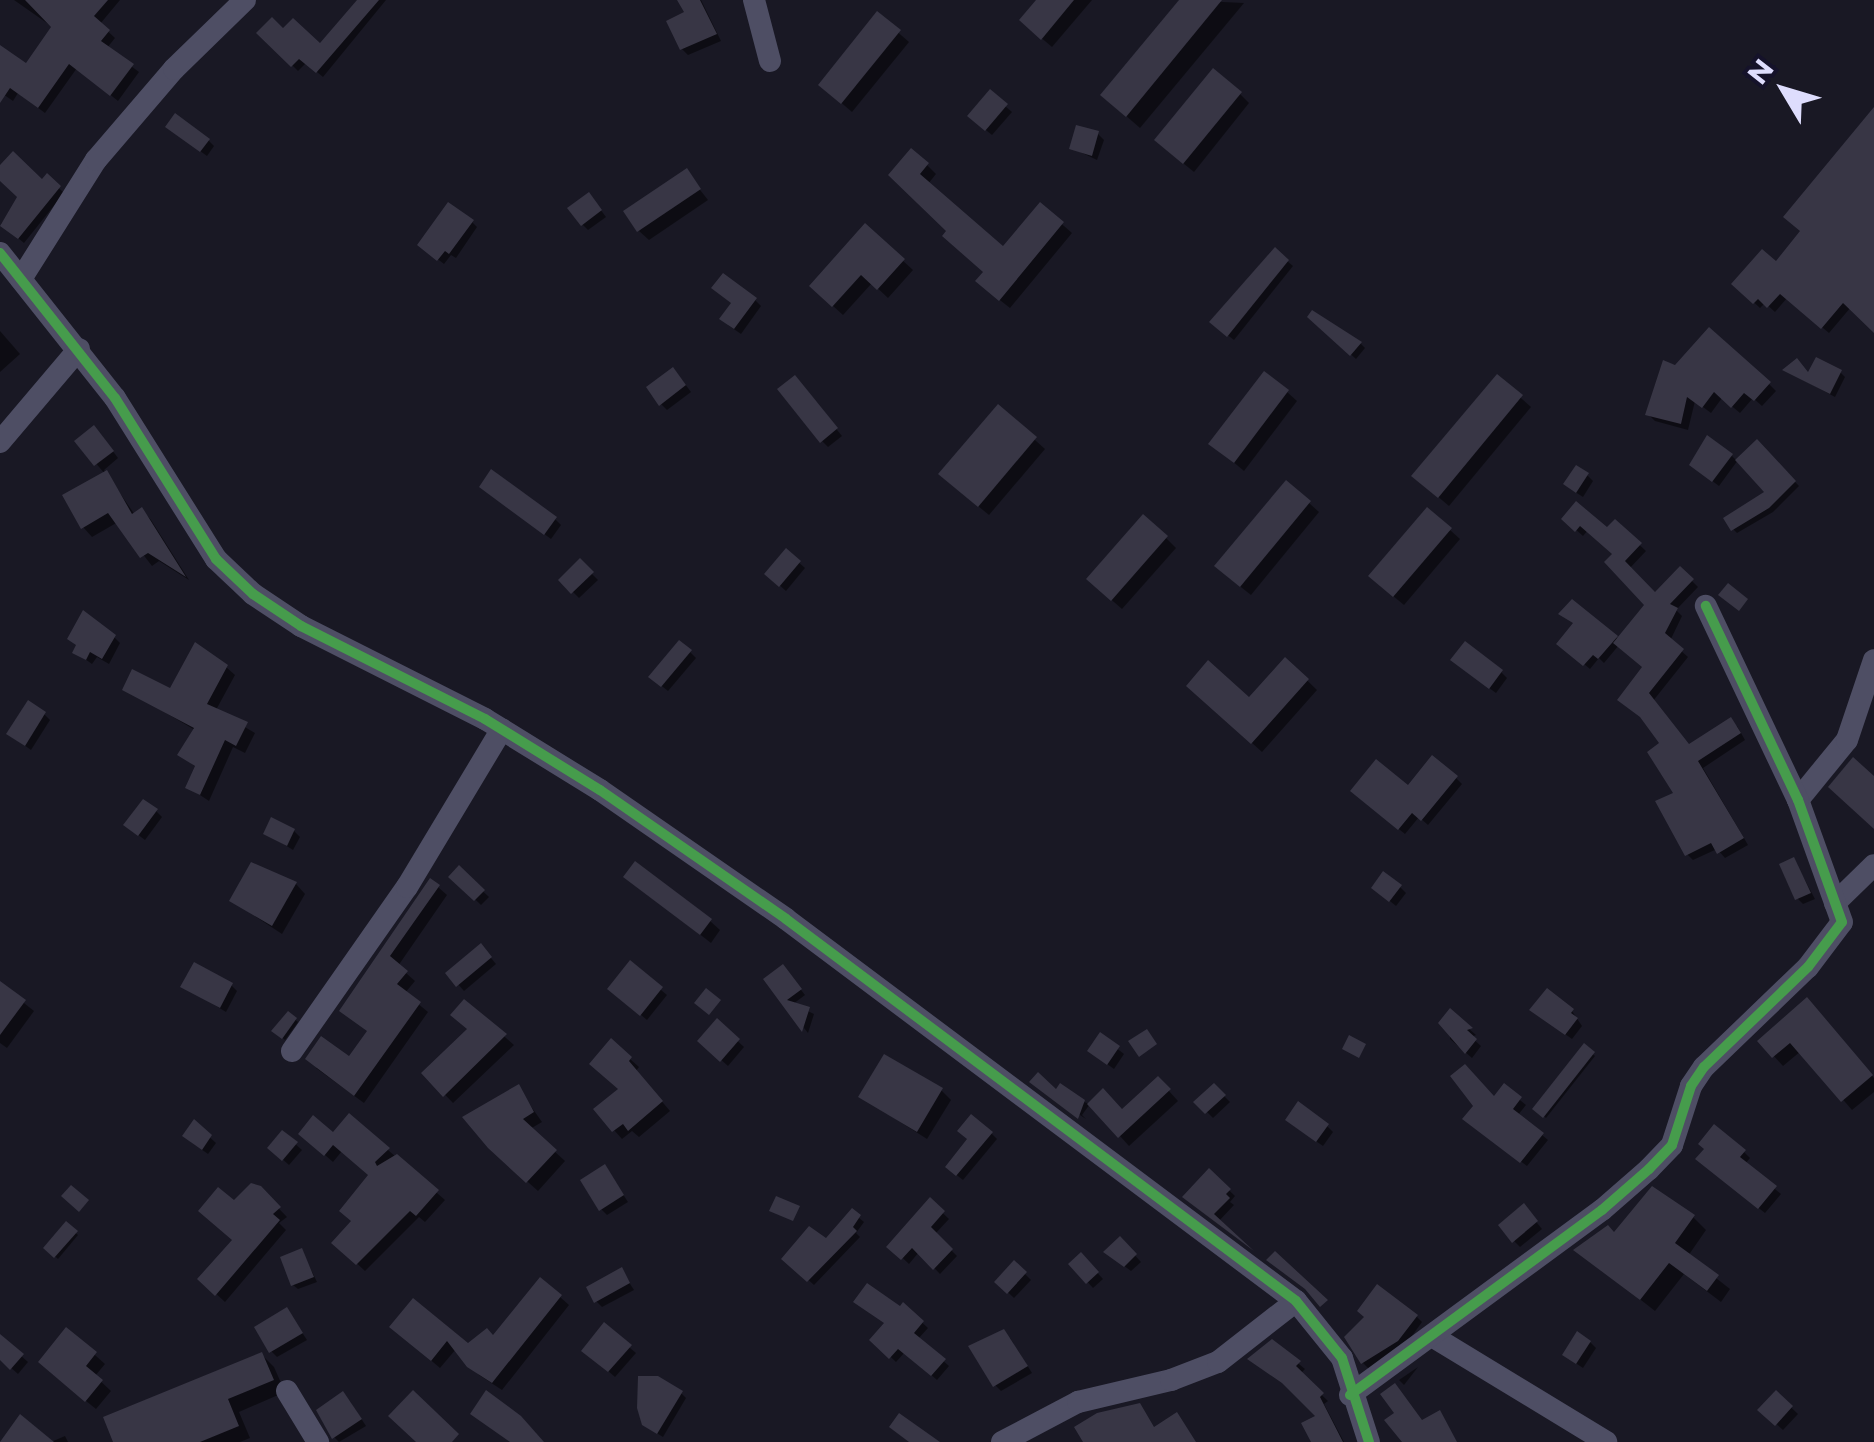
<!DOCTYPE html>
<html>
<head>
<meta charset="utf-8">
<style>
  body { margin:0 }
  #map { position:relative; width:1874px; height:1442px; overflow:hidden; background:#191824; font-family:Montserrat,sans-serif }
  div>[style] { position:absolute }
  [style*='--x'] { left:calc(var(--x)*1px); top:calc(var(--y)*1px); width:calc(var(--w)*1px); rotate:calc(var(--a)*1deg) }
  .shadow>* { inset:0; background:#0007 }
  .building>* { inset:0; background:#383645 }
  .minor>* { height:22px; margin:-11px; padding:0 11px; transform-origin:11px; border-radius:11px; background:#4e4e64 }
  .cycleway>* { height:10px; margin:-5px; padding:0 5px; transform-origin:5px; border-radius:5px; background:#469c4c }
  span { translate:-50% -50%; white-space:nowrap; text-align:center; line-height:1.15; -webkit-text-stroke:9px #15122a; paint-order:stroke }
  .north { position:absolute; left:1734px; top:40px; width:100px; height:100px; -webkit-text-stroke:8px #15122a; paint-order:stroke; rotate:308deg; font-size:28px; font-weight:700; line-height:40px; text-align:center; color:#deddfd }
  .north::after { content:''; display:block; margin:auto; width:35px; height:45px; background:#deddfd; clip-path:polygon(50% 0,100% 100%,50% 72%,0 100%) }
</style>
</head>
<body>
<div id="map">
  <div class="shadow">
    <div style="clip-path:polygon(14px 0,120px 0,100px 24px,115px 38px,107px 48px,139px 72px,118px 101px,77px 68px,45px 113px,18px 93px,13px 101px,0 92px,0 48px,27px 67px,54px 28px)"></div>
    <div style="clip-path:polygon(360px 0,386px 0,323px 77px,306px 63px,298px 71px,260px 33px,283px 32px,320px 47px)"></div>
    <div style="clip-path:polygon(680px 0,701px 0,721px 41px,688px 55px,682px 49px,687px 14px)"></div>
    <div style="clip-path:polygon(1039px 0,1092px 0,1052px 47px,1032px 30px)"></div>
    <div style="clip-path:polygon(1182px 0,1244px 3px,1140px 128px,1117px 108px)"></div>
    <div style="clip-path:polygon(878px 15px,909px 42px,852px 112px,831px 94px)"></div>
    <div style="clip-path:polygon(990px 93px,1012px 112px,992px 135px,976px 122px)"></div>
    <div style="clip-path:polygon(1240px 94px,1249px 103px,1194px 172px,1167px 150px)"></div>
    <div style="clip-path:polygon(1874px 111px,1874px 329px,1851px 307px,1829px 333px,1787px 298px,1775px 312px,1765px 303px,1760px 308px,1734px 284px,1776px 265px,1802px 231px)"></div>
    <div style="clip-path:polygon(174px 132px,208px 140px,214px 146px,207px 156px)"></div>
    <div style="clip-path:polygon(1098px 134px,1104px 140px,1097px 160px,1072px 148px)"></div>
    <div style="clip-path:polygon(927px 165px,936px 174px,928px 184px,1004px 250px,1040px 205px,1072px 233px,1010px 308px,987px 290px,985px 272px,949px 231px,892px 175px)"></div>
    <div style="clip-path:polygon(0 168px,42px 183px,47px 177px,64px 193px,24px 243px,1px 224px,20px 197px,0 177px)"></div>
    <div style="clip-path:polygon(686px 172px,708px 200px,649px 240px,639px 231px)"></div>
    <div style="clip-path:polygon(594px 201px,606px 217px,588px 230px,582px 224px)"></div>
    <div style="clip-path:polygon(472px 222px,477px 227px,456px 258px,451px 255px,444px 264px,426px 250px)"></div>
    <div style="clip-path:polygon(865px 226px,913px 270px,888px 298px,872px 283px,843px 315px,822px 296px)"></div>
    <div style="clip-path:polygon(1275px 251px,1293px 266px,1234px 340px,1217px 327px)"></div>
    <div style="clip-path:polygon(755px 300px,761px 306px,741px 334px,728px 325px)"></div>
    <div style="clip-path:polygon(1313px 313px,1361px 344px,1365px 348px,1356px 359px,1310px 317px)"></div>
    <div style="clip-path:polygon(0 331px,20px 354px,0 372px)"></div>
    <div style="clip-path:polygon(1665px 363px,1769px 384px,1776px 391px,1762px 406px,1753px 398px,1740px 413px,1722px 398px,1711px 413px,1695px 401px,1688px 430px,1655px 421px,1648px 414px)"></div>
    <div style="clip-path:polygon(1785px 370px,1809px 375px,1840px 372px,1845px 377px,1835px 397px)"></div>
    <div style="clip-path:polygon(679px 376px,691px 392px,667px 410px,661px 404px)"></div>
    <div style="clip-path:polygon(1497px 377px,1531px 407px,1449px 506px,1424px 485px)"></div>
    <div style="clip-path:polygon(800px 384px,842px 436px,828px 447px,822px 441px)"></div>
    <div style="clip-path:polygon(1287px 392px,1297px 401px,1244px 471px,1212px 444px)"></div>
    <div style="clip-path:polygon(998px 407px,1045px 449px,989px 515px,951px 484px)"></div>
    <div style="clip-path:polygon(100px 434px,118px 458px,104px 470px,135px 515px,142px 510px,151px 520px,189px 580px,159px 561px,152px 566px,118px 522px,92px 537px,83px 527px,105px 474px,77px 441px)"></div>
    <div style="clip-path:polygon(1757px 443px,1799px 486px,1773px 512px,1737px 533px,1733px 529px,1768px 493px,1738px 460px,1719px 486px,1699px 471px,1732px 456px,1737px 461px)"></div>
    <div style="clip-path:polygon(1587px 475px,1593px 481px,1583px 497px,1572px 490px)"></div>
    <div style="clip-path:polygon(488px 492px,555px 519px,561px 525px,551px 539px)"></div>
    <div style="clip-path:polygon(1309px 503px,1319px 512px,1251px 595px,1227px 576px)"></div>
    <div style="clip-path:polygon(1564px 519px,1607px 531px,1615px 522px,1646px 551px,1629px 569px,1656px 595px,1680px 569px,1698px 587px,1676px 610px,1682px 616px,1670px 641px,1688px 657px,1653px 701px,1689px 747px,1737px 726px,1745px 740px,1703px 768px,1748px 845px,1725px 858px,1717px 849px,1693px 860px,1687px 854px,1663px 744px,1645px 720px,1645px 667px,1619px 645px,1604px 663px,1599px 658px,1590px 669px,1565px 648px,1575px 624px,1572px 602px,1619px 640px,1648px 605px,1615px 554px,1588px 530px,1583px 536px)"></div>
    <div style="clip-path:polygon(1450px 530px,1460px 539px,1404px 605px,1381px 586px)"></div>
    <div style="clip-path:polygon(1166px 538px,1176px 548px,1122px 609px,1099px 589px)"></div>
    <div style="clip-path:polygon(786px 551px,805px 568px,786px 591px,767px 574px)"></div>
    <div style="clip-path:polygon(580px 562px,598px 580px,579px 598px,561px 580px)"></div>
    <div style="clip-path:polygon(114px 637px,120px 643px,109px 664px,97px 657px,92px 664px,75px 652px,78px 646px,70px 639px)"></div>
    <div style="clip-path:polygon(690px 652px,696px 658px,668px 691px,658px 683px)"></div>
    <div style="clip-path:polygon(1286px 660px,1317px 690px,1262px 752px,1199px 695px,1249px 701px)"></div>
    <div style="clip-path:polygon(1459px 666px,1501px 672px,1507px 678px,1496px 693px)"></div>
    <div style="clip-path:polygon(226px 667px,235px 675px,216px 710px,255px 733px,245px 753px,233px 747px,209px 801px,188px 787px,197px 768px,181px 755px,195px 730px,125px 689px,171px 691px)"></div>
    <div style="clip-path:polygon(44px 714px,50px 720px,31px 750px,9px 734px)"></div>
    <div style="clip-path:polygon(1456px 778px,1462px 784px,1428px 825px,1419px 817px,1405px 834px,1359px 797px)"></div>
    <div style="clip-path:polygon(156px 811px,162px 817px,145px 840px,133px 831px)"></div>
    <div style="clip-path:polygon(294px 831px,300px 837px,293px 850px,266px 833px)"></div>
    <div style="clip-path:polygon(1794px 860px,1815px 899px,1803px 904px,1797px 898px)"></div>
    <div style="clip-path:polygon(252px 865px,296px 884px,305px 894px,282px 934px,232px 901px)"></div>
    <div style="clip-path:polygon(459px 869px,489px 897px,481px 905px,452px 877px)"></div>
    <div style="clip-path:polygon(626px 877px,710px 921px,720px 930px,711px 943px)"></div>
    <div style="clip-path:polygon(438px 887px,447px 895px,398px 966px,415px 981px,405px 993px,428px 1012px,364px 1103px,316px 1068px,349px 1060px,369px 1032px,342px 1010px)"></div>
    <div style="clip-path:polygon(1400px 887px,1406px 893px,1396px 906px,1380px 893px)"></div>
    <div style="clip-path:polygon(486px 952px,496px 964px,464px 991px,448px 973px)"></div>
    <div style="clip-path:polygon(630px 964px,667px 995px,647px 1020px,616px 994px)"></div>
    <div style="clip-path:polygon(787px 972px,805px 995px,793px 1004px,814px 1014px,808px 1033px,766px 980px)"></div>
    <div style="clip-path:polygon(0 984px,34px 1011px,7px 1048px,0 1043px)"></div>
    <div style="clip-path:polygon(231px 985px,237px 991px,226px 1012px,183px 986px)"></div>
    <div style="clip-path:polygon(465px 1002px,514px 1045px,453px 1103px,424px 1073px,470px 1030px)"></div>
    <div style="clip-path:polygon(1816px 1010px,1874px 1078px,1874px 1092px,1852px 1110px,1801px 1051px,1783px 1066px,1760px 1041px)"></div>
    <div style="clip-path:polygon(1572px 1011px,1582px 1026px,1572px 1039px,1538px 1015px)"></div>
    <div style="clip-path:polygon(1450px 1012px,1476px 1035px,1471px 1037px,1481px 1046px,1472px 1058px,1450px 1039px)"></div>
    <div style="clip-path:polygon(288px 1014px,298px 1022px,285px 1040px,274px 1031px)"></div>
    <div style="clip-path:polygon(717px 1022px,744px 1047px,728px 1066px,700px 1041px)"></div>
    <div style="clip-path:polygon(1101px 1036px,1124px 1054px,1114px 1069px,1096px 1056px)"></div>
    <div style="clip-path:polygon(611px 1042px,639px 1067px,636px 1071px,670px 1111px,639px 1137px,632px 1131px,622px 1139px,596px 1110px,621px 1089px)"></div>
    <div style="clip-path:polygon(1584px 1047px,1595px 1056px,1546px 1118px,1536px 1109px)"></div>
    <div style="clip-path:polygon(1158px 1079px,1178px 1101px,1129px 1146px,1120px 1136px,1122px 1112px)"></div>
    <div style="clip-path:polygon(1214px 1086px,1230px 1102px,1213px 1118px,1197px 1102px)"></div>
    <div style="clip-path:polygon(1037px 1087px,1090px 1104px,1082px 1115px,1086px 1119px)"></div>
    <div style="clip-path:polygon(1504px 1087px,1526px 1105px,1518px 1115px,1548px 1140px,1527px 1166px,1471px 1124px)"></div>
    <div style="clip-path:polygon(518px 1088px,542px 1122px,530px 1129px,565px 1161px,538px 1191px,501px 1158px)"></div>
    <div style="clip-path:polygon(941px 1090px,951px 1100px,927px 1139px,861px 1097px)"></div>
    <div style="clip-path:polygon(194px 1123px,216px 1143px,208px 1154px,191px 1142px)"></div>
    <div style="clip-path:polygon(1294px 1126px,1327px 1126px,1333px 1132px,1323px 1146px)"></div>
    <div style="clip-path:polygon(283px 1133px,302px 1150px,289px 1165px,270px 1148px)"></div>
    <div style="clip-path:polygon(991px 1133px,997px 1139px,963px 1180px,954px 1173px,970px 1139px)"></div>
    <div style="clip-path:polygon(334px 1135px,388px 1150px,445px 1200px,425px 1222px,419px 1217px,365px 1271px,335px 1243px,354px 1221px,371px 1175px,342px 1151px,333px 1162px,309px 1141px)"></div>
    <div style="clip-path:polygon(1744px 1152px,1750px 1158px,1745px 1164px,1781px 1194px,1765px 1213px,1704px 1165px)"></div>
    <div style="clip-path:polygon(605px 1167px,628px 1202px,607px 1215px,601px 1209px)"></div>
    <div style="clip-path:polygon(1210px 1172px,1235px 1196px,1230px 1202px,1234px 1205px,1218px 1222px,1186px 1197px)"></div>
    <div style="clip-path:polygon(259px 1188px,287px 1217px,279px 1223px,286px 1230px,225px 1302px,200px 1279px,235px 1241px,234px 1204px)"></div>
    <div style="clip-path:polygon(930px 1201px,949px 1219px,935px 1234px,957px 1256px,940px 1274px,919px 1252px,909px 1264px,890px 1246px)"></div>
    <div style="clip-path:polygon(852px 1212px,864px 1222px,856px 1233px,860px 1237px,814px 1285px,784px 1258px,826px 1241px)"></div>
    <div style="clip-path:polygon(1529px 1213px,1542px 1229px,1520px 1247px,1514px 1241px)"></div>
    <div style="clip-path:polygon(1693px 1217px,1706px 1230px,1688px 1256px,1730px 1289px,1721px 1302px,1684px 1274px,1655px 1311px,1577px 1250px,1615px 1235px)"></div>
    <div style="clip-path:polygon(66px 1225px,78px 1235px,58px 1259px,46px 1248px)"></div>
    <div style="clip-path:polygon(1120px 1239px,1141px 1262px,1131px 1271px,1112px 1257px)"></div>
    <div style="clip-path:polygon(302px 1251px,317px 1282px,298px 1289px,293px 1285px)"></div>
    <div style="clip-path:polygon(1081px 1255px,1103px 1279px,1093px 1288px,1071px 1264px)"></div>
    <div style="clip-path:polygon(1014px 1263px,1031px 1280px,1014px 1298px,997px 1282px)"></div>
    <div style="clip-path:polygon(621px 1270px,634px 1290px,602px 1307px,596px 1301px)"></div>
    <div style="clip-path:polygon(541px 1280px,569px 1305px,502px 1390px,479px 1375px,456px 1349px,440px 1368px,401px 1335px,413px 1302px,468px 1347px,493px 1338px)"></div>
    <div style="clip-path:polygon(904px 1306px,928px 1328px,918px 1339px,949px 1366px,937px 1380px,905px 1352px,896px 1362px,873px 1340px)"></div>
    <div style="clip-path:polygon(287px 1310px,307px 1340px,277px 1357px,271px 1351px)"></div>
    <div style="clip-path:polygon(1416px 1316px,1422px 1322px,1404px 1347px,1369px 1369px,1363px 1363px,1367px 1318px)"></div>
    <div style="clip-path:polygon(604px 1326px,636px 1353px,615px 1377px,591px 1356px)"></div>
    <div style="clip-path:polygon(67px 1330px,105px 1364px,95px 1376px,111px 1391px,96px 1409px,50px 1372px)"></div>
    <div style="clip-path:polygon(1px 1338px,28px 1362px,18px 1374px,0 1358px)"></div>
    <div style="clip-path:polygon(1010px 1338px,1032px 1373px,1001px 1391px,995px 1385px)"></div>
    <div style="clip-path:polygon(1272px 1342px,1305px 1369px,1300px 1374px,1328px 1401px,1324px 1404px,1344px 1442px,1314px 1442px,1319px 1416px,1291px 1388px)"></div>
    <div style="clip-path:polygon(1590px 1342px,1596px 1348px,1583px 1368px,1571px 1360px)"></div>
    <div style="clip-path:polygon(261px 1354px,274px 1367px,285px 1392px,239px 1412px,250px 1438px,240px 1442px,116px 1442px)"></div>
    <div style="clip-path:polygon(1418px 1367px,1404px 1385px,1399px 1380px)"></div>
    <div style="clip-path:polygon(681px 1393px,686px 1398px,663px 1437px,650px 1429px)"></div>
    <div style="clip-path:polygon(1776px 1393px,1798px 1414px,1783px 1430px,1761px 1410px)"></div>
    <div style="clip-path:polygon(349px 1400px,366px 1426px,339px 1442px,334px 1437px)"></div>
    <div style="clip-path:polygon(65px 1436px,68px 1442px,51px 1442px)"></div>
  </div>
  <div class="building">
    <div style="clip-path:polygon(25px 0,108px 0,94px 16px,110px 30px,101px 41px,134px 64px,110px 96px,69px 64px,38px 108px,10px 88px,0 103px,0 45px,26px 63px,51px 27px)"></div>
    <div style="clip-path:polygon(357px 0,379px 0,316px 73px,299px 59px,291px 67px,256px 33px,272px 17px,283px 28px,293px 18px,320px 43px)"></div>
    <div style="clip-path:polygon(677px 0,700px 0,717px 34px,680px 50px,666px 21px,684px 12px)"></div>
    <div style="clip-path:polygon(1036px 0,1074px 0,1041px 40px,1019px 20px)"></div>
    <div style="clip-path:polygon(1179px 0,1222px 0,1126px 117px,1100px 95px)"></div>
    <div style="clip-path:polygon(877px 11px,901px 30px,841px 104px,818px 85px)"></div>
    <div style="clip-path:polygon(1213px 68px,1242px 92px,1183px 164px,1154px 140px)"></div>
    <div style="clip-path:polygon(990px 89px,1008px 104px,985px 131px,967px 116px)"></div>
    <div style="clip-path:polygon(1874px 107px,1874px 333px,1843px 303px,1821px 329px,1780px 294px,1767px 308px,1758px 299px,1753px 304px,1731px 284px,1762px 249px,1776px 261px,1800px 231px,1783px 217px)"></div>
    <div style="clip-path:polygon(175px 113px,210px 139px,200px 152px,165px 127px)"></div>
    <div style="clip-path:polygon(1076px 125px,1099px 131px,1092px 156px,1069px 149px)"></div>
    <div style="clip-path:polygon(911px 148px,929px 163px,920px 174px,1003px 246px,1040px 202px,1064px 222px,999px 301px,975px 281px,983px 272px,942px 236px,946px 231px,888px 175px)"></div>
    <div style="clip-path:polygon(13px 151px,42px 179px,47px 173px,61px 186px,18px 239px,0 226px,17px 197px,0 181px,0 165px)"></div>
    <div style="clip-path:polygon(687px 168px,701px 189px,637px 232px,623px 211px)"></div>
    <div style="clip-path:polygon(589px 192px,602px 210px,581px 226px,567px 208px)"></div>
    <div style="clip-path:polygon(448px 202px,474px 220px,449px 254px,445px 251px,437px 261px,417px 245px)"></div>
    <div style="clip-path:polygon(865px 223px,905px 259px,877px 290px,861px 275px,832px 307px,809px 286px)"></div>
    <div style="clip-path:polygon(1275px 247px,1289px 260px,1227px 337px,1209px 322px)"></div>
    <div style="clip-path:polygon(723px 273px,757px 298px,734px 329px,719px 319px,731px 303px,711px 288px)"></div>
    <div style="clip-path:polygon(1312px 310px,1362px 342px,1350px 356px,1307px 317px)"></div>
    <div style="clip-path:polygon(1709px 327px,1771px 382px,1754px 401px,1744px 393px,1731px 408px,1714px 392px,1702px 408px,1687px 397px,1681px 424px,1645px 415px,1663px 360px,1675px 365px)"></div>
    <div style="clip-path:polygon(1816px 357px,1842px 370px,1830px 394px,1782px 370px,1797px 358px,1808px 372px)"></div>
    <div style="clip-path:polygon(673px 367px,686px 385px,659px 406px,646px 387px)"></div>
    <div style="clip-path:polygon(1264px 371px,1289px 390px,1234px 463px,1208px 444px)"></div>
    <div style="clip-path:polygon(1497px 374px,1523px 395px,1438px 498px,1411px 476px)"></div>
    <div style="clip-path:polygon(795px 375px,838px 428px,820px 443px,777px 389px)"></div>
    <div style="clip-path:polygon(998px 404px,1037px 437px,978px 507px,938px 474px)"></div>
    <div style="clip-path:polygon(94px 425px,114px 451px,94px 466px,74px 441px)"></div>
    <div style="clip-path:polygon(1707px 435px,1733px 454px,1712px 482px,1689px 465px)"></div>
    <div style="clip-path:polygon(1757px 439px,1796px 481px,1769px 508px,1731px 531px,1723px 518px,1764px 492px,1735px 460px)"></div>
    <div style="clip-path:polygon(1576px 465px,1589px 473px,1576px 493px,1563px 484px)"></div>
    <div style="clip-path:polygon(491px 469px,557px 517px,544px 535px,479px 487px)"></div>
    <div style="clip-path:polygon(107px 470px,132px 514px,142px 507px,186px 577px,148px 553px,140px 558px,108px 513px,81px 529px,62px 495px)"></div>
    <div style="clip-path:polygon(1286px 480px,1311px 501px,1240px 587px,1214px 566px)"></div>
    <div style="clip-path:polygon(1576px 501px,1607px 527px,1615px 519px,1642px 543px,1625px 561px,1655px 592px,1680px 566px,1694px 579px,1670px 604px,1678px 608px,1665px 633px,1684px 649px,1649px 693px,1689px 744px,1731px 717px,1741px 733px,1698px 761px,1744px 838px,1717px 854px,1711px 843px,1685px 856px,1655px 801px,1673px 793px,1647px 752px,1659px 743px,1640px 717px,1617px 700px,1642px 667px,1613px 643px,1644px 605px,1604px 562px,1612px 554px,1580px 526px,1575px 532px,1561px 519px)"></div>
    <div style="clip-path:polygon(1427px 507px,1452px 528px,1393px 597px,1368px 576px)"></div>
    <div style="clip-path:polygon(1143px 514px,1168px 536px,1111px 601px,1086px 579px)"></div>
    <div style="clip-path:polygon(786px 548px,801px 561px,779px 587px,764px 574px)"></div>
    <div style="clip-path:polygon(580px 558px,594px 572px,571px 594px,558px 580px)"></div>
    <div style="clip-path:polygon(1728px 583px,1748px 599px,1739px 611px,1718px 595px)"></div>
    <div style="clip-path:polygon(1572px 599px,1618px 636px,1598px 659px,1593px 655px,1583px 666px,1556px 644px,1573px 623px,1558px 614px)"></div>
    <div style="clip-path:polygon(83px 610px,116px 635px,102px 659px,90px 652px,86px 660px,72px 653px,76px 645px,67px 639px)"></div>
    <div style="clip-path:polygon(679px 640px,692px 650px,661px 687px,648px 677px)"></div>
    <div style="clip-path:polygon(1465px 641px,1503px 670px,1489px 689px,1450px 660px)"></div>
    <div style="clip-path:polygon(195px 642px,228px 665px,207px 704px,248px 722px,236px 746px,225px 740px,200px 795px,185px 788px,195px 766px,177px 755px,194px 728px,122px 690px,132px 669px,170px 688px)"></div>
    <div style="clip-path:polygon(1285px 657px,1309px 679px,1251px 744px,1186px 686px,1208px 660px,1249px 697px)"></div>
    <div style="clip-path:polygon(28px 700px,46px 712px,25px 746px,6px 734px)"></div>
    <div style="clip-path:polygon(1432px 755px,1458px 776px,1421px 821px,1412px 813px,1398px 830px,1350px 791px,1376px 759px,1408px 785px)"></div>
    <div style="clip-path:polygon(1853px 757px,1874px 776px,1874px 829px,1828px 787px)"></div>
    <div style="clip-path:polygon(143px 799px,158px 809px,138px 836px,123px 825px)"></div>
    <div style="clip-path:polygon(271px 817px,295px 829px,287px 846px,263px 834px)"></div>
    <div style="clip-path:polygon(1794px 857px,1811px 893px,1795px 900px,1779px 864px)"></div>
    <div style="clip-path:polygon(635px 861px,712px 919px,700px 935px,623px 877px)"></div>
    <div style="clip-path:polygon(251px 862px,297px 882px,272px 926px,229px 901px)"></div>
    <div style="clip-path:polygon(459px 865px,485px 890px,474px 901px,448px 877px)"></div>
    <div style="clip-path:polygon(1383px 871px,1402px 885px,1389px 902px,1371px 888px)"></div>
    <div style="clip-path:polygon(430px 878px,440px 885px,390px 956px,408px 971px,397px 984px,421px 1002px,354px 1096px,305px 1059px,321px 1036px,349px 1056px,367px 1031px,339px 1011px)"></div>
    <div style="clip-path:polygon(481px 943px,492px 957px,456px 987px,445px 973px)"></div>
    <div style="clip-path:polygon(630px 960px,663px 987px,640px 1016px,607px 989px)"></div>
    <div style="clip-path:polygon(194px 962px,233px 983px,220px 1008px,180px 987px)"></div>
    <div style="clip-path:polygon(783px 964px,802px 989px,787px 1000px,810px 1007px,802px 1032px,763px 979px)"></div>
    <div style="clip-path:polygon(0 981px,26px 1000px,0 1035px)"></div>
    <div style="clip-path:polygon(706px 988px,721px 1000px,709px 1015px,694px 1003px)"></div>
    <div style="clip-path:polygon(1547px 988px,1574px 1009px,1571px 1013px,1578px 1018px,1565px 1035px,1529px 1010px)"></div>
    <div style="clip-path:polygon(1807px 997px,1873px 1075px,1841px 1102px,1790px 1043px,1772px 1058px,1757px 1041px)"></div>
    <div style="clip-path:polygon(464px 999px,507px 1034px,443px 1097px,421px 1073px,467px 1029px,450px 1015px)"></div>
    <div style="clip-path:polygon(1450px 1008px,1473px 1028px,1467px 1030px,1477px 1039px,1465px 1054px,1438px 1023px)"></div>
    <div style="clip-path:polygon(288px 1011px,297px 1018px,282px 1039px,271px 1031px)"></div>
    <div style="clip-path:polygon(717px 1018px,740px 1039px,720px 1062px,697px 1041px)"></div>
    <div style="clip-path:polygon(1147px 1029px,1157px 1044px,1139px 1057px,1128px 1041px)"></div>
    <div style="clip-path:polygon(1100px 1032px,1120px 1046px,1107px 1065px,1087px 1051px)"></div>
    <div style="clip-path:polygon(1349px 1035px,1366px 1044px,1359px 1058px,1342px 1049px)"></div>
    <div style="clip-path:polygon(611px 1038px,632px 1057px,629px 1061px,663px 1101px,628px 1131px,623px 1124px,612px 1132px,593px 1109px,618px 1089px,589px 1064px)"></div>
    <div style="clip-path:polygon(1584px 1043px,1595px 1052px,1543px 1118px,1532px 1109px)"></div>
    <div style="clip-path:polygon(884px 1054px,943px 1088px,917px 1132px,858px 1097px)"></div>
    <div style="clip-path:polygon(1465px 1064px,1494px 1096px,1504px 1083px,1522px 1097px,1513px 1109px,1544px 1133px,1520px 1163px,1462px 1119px,1473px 1106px,1450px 1076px)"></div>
    <div style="clip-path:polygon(1038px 1072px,1056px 1089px,1060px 1083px,1085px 1100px,1078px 1119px,1029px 1082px)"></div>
    <div style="clip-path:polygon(1158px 1076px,1171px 1089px,1118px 1138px,1087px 1104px,1103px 1088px,1122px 1109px)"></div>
    <div style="clip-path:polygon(1214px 1083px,1226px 1095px,1205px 1114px,1193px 1102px)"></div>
    <div style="clip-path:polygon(519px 1084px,534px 1112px,523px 1119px,557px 1150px,526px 1183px,488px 1148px,462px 1117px)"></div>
    <div style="clip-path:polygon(1298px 1101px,1329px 1124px,1316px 1142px,1285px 1120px)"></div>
    <div style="clip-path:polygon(349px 1113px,390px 1148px,375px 1162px,377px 1166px,397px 1154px,439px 1190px,416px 1216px,410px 1211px,356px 1265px,331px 1243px,351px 1221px,339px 1211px,368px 1175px,333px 1145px,324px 1156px,298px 1134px,313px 1115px,333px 1132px)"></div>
    <div style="clip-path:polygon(971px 1114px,993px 1132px,956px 1176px,945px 1167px,967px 1139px,957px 1131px)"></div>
    <div style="clip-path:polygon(194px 1119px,212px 1135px,202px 1150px,182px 1136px)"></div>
    <div style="clip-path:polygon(1714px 1124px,1746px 1150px,1740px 1157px,1777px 1186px,1758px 1209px,1695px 1159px,1704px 1149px,1698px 1144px)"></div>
    <div style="clip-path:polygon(282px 1130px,298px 1142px,282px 1161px,267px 1148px)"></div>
    <div style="clip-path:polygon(605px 1164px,624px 1195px,599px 1211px,580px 1180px)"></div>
    <div style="clip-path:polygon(1209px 1168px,1231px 1189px,1226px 1194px,1230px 1198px,1214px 1214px,1254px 1251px,1182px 1197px)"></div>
    <div style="clip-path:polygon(251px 1183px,261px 1186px,281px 1207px,273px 1214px,280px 1220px,215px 1296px,197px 1279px,232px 1240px,198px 1211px,218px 1187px,234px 1200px)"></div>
    <div style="clip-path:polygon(71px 1185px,89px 1200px,79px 1212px,61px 1196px)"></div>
    <div style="clip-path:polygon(1652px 1186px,1695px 1215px,1675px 1243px,1719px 1275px,1707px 1291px,1669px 1263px,1640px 1300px,1573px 1250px,1608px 1225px,1614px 1232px)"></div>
    <div style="clip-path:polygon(776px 1196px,800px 1206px,793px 1221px,769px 1211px)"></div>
    <div style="clip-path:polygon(930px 1197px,945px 1211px,931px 1227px,953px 1249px,933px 1270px,912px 1248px,901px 1260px,886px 1247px)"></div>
    <div style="clip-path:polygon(1524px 1203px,1538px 1221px,1512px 1243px,1498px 1225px)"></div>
    <div style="clip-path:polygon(852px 1208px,861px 1215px,853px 1227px,857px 1231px,807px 1282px,781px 1259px,809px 1226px,826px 1238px)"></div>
    <div style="clip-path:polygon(66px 1221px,78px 1231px,54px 1258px,43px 1248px)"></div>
    <div style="clip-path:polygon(1120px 1236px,1137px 1254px,1124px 1267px,1103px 1252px)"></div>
    <div style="clip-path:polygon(302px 1248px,314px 1277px,291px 1286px,280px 1257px)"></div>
    <div style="clip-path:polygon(1275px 1251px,1328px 1300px,1320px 1307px,1305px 1289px,1266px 1260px)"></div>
    <div style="clip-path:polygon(1081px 1252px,1099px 1272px,1086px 1284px,1068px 1264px)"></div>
    <div style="clip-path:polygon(1014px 1260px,1027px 1272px,1007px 1294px,994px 1282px)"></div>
    <div style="clip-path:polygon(622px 1267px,630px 1283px,594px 1303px,586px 1287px)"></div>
    <div style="clip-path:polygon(540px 1277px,562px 1295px,492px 1383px,467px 1367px,447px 1341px,431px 1361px,389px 1327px,413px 1298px,468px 1343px,487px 1328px,493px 1335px)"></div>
    <div style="clip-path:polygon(867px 1283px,900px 1306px,903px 1302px,924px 1321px,914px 1333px,946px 1359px,931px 1376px,898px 1349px,889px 1359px,869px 1340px,884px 1323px,853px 1302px)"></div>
    <div style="clip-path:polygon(1377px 1284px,1418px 1315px,1398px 1341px,1361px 1364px,1344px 1337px,1364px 1317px,1357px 1311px)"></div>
    <div style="clip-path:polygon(287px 1307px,303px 1333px,269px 1353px,254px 1327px)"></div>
    <div style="clip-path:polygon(604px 1322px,632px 1345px,608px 1372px,581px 1351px)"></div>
    <div style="clip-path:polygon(66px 1327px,97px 1352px,86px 1366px,103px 1380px,85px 1402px,38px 1362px)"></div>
    <div style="clip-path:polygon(1004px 1329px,1028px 1366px,993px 1387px,968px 1346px)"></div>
    <div style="clip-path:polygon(1577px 1331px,1591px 1341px,1576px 1364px,1562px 1355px)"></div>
    <div style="clip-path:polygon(0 1334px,24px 1354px,10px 1370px,0 1360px)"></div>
    <div style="clip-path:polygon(1272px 1339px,1301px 1361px,1296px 1366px,1324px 1393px,1320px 1397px,1343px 1442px,1311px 1442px,1301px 1423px,1315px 1416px,1282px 1383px,1247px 1359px)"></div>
    <div style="clip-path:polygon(262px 1352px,274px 1380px,228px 1399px,239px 1426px,200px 1442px,113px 1442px,103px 1417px)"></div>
    <div style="clip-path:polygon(638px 1376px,658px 1376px,683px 1391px,657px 1434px,642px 1425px,637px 1408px)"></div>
    <div style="clip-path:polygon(1395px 1383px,1422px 1420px,1440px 1410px,1457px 1442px,1402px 1442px,1384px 1420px,1394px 1413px,1380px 1394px)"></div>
    <div style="clip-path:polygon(413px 1390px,459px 1434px,452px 1442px,416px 1442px,388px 1416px)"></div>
    <div style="clip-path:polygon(486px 1390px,521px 1416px,544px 1442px,510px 1442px,470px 1414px)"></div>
    <div style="clip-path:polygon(1776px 1390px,1793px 1406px,1775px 1426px,1757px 1410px)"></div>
    <div style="clip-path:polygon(343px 1391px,362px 1419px,332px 1439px,316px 1410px)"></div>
    <div style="clip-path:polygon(1140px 1403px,1154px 1427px,1177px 1412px,1196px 1442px,1083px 1442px,1074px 1427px,1097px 1413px)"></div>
    <div style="clip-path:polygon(899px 1413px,940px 1442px,909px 1442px,889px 1427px)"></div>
    <div style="clip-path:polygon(20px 1414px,54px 1442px,0 1442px)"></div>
  </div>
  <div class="minor">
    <div style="--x:754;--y:0;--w:63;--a:75.3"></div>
    <div style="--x:0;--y:253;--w:185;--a:51.6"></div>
    <div style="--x:115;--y:398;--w:190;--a:57.9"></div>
    <div style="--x:216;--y:559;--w:51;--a:43.4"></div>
    <div style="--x:253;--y:594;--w:58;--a:33.7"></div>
    <div style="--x:301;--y:626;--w:206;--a:26.8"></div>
    <div style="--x:485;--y:719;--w:135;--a:31.7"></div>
    <div style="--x:600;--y:790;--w:226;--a:34.7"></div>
    <div style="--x:786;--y:919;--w:637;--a:36.83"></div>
    <div style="--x:1296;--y:1301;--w:73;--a:51.1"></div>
    <div style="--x:1342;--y:1358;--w:88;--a:72.2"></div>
    <div style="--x:21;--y:279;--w:141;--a:-57.8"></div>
    <div style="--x:96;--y:160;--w:120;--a:-49.4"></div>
    <div style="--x:174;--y:69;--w:99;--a:-44.2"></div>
    <div style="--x:0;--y:442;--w:122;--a:-49.7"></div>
    <div style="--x:1798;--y:800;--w:77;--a:-50.8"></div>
    <div style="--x:1847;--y:740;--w:84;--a:-71.4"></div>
    <div style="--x:1835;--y:903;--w:54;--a:-44.3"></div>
    <div style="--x:292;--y:1051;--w:200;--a:-55"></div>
    <div style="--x:407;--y:887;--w:184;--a:-59"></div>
    <div style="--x:1432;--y:1336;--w:204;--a:31.3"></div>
    <div style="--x:287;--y:1391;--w:60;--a:58.7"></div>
    <div style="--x:1350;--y:1395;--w:313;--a:-36.3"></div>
    <div style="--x:1602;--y:1210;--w:62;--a:-41.1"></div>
    <div style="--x:1649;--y:1169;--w:33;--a:-46"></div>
    <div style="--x:1672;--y:1145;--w:62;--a:-72.1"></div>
    <div style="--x:1691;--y:1086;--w:23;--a:-56"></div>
    <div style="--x:1704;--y:1067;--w:144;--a:-43.9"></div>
    <div style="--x:1808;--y:967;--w:56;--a:-52.9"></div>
    <div style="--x:1842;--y:922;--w:130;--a:-109.8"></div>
    <div style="--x:1798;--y:800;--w:215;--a:-115.4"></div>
    <div style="--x:1002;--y:1442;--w:86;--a:-27.8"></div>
    <div style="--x:1078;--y:1402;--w:96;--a:-13.3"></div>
    <div style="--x:1171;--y:1380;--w:50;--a:-21"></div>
    <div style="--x:1218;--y:1362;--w:99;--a:-38"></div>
  </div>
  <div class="cycleway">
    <div style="--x:0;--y:253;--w:185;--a:51.6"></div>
    <div style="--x:115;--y:398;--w:190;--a:57.9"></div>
    <div style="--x:216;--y:559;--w:51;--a:43.4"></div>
    <div style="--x:253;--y:594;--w:58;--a:33.7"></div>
    <div style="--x:301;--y:626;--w:206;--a:26.8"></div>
    <div style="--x:485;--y:719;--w:135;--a:31.7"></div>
    <div style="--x:600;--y:790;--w:226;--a:34.7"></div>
    <div style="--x:786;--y:919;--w:637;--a:36.83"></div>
    <div style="--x:1296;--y:1301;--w:73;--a:51.1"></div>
    <div style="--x:1342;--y:1358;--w:88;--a:72.2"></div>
    <div style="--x:1350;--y:1395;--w:313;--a:-36.3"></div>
    <div style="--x:1602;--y:1210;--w:62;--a:-41.1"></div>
    <div style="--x:1649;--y:1169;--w:33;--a:-46"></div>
    <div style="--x:1672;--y:1145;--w:62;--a:-72.1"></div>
    <div style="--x:1691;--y:1086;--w:23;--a:-56"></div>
    <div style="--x:1704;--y:1067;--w:144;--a:-43.9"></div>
    <div style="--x:1808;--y:967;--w:56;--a:-52.9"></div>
    <div style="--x:1842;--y:922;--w:130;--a:-109.8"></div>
    <div style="--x:1798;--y:800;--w:215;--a:-115.4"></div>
  </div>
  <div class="north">N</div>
</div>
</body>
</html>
